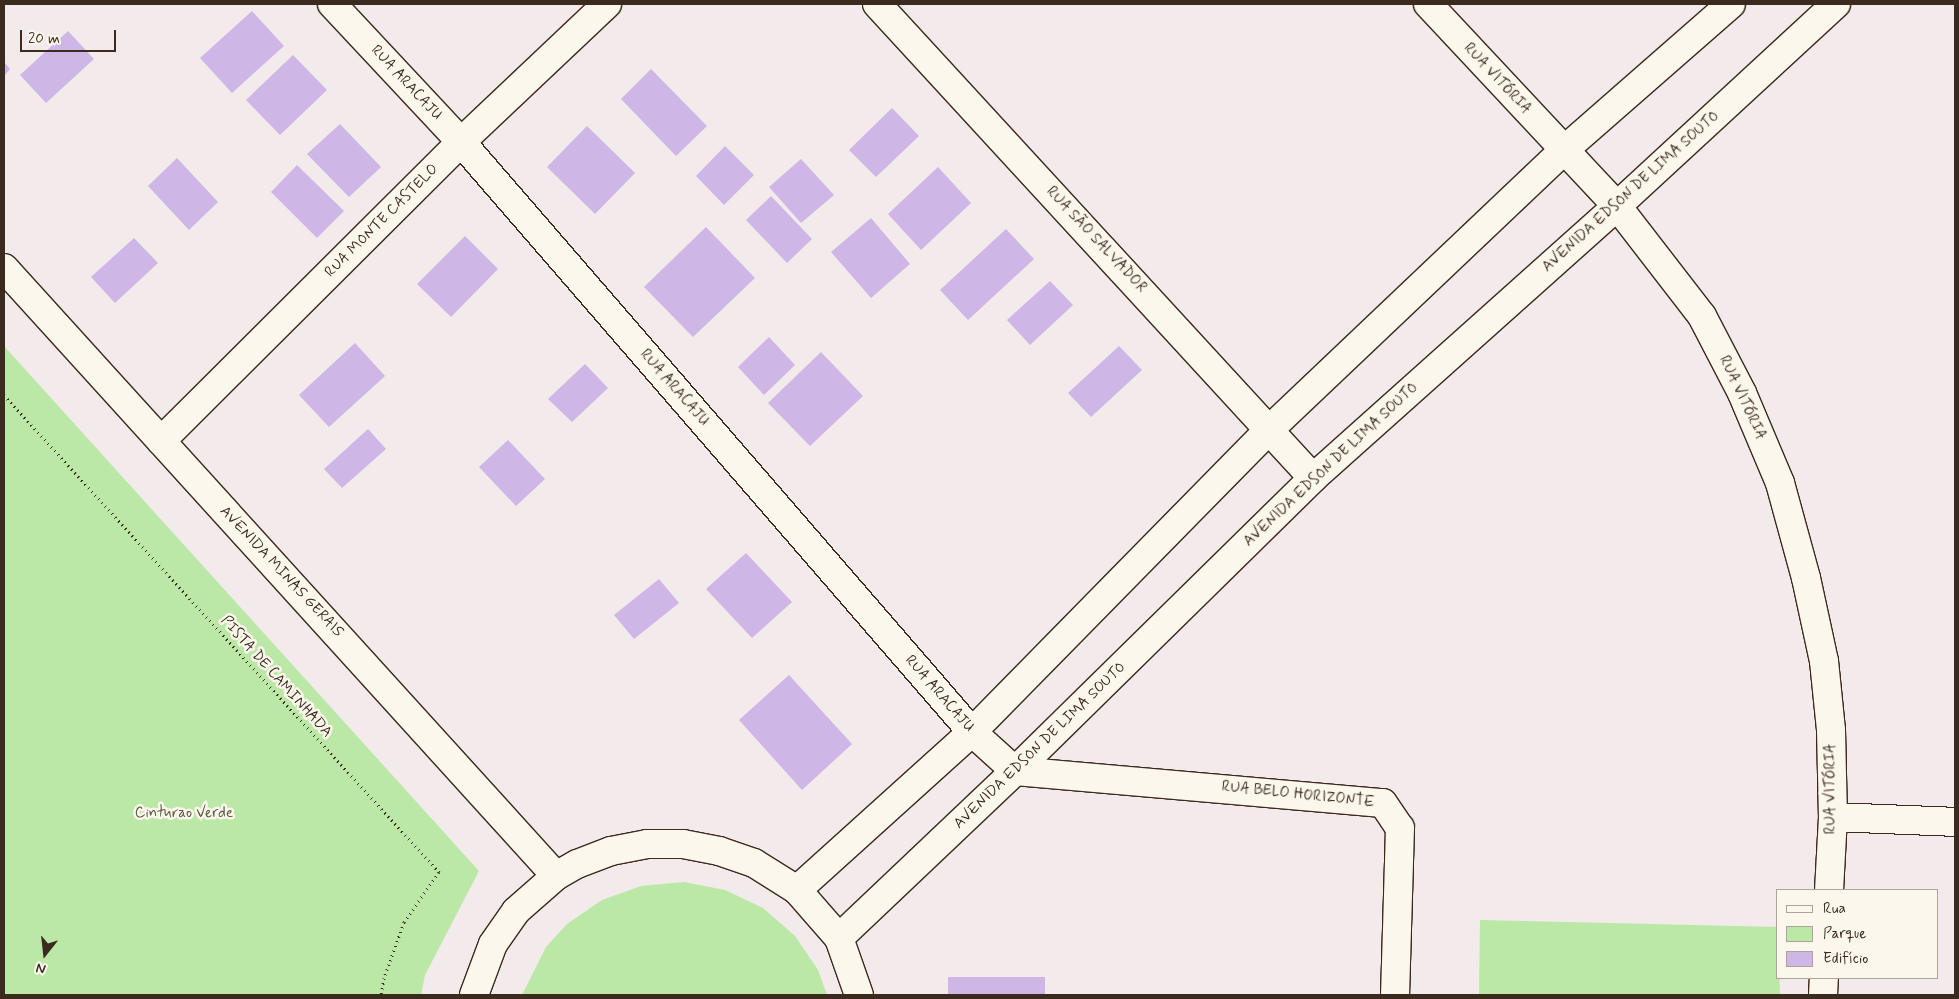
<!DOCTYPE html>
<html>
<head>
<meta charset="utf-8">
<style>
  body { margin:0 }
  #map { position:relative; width:1959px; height:999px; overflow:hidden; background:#f2eaeb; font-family:Mynerve,sans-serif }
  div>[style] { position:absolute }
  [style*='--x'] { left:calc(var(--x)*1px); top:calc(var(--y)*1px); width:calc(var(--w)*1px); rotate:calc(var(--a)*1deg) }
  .green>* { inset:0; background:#bbe8a6 }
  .building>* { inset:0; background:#ceb6e6 }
  .path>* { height:3px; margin-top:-1.5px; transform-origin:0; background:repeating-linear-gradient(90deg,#3b2a1e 0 1px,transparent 0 5px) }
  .roads { filter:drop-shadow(1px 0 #3b2a1e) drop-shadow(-1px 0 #3b2a1e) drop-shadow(0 1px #3b2a1e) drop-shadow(0 -1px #3b2a1e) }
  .minor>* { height:28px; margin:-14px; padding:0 14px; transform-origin:14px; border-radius:14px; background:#fbf7ec }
  .secondary>* { height:28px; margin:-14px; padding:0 14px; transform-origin:14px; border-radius:14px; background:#fbf7ec }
  .primary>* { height:28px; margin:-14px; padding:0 14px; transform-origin:14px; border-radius:14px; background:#fbf7ec }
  span { translate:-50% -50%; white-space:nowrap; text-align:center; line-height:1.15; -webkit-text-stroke:5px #fbf7ec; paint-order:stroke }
  .street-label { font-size:15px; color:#3b2a1e }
  .park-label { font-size:15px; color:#5b5a40 }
  .frame { position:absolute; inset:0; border:5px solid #3b2a1e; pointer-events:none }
  .legend { position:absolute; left:1776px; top:889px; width:162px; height:90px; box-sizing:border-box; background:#fbf7ec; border:1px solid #aea59a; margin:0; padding:6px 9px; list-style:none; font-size:15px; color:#3b2a1e }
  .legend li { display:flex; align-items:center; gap:10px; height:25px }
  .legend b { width:25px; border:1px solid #aea59a }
  .north { position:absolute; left:20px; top:929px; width:50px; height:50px; -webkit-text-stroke:4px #fbf7ec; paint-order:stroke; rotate:196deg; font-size:14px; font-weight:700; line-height:20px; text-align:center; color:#3b2a1e }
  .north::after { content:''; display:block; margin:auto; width:18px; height:22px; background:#3b2a1e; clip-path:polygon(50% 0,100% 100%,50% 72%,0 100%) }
  .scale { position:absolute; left:20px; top:30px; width:96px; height:22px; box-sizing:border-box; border:2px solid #3b2a1e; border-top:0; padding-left:6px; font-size:15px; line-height:18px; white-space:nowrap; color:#3b2a1e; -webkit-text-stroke:4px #fbf7ec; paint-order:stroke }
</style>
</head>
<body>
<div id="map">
  <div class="green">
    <div style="clip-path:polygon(4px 346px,479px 871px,425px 975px,421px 995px,4px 995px)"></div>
    <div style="clip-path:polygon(684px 882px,725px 890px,763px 908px,795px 936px,818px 970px,827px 995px,522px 995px,546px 947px,567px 924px,602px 900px,641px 886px)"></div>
    <div style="clip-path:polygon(1480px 920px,1778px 927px,1780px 995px,1479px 995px)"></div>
  </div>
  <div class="building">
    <div style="clip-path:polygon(252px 11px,284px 46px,232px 93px,200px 58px)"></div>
    <div style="clip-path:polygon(68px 31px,94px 59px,46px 103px,20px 75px)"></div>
    <div style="clip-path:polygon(293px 55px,327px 90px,280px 135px,246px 100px)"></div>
    <div style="clip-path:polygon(4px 62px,10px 69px,4px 76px)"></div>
    <div style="clip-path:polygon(651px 69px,707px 126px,676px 156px,621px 99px)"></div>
    <div style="clip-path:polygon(892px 108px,919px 136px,876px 177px,849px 150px)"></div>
    <div style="clip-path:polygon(340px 124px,381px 167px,349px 197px,307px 154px)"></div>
    <div style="clip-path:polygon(587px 126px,635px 173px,595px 214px,547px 167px)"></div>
    <div style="clip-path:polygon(725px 146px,754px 175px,724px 205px,696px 176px)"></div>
    <div style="clip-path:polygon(177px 158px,218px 202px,189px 230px,148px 186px)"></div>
    <div style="clip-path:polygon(801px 159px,834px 195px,801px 223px,769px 187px)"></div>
    <div style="clip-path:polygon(297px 165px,344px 211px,317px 238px,271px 192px)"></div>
    <div style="clip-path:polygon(938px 167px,971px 203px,921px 250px,888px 214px)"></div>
    <div style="clip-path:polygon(771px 196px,812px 239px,787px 263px,746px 220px)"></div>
    <div style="clip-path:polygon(871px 218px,910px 264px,871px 298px,831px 252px)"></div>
    <div style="clip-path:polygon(706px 227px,755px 278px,693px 337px,644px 287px)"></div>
    <div style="clip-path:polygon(1006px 229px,1034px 259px,968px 320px,940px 290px)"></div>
    <div style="clip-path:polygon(465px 236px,498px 269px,451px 317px,417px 284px)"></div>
    <div style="clip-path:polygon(134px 238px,158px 263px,115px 303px,91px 277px)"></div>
    <div style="clip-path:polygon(1050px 281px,1073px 305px,1030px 345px,1007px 320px)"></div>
    <div style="clip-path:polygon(769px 337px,795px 365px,764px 395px,738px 367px)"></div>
    <div style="clip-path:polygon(355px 343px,385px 376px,329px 427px,299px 395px)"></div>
    <div style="clip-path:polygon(1119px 346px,1142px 370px,1091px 417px,1068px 393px)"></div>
    <div style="clip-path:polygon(821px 352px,863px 396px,810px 446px,768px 403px)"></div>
    <div style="clip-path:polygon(585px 364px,608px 388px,572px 422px,548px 399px)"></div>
    <div style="clip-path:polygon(368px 429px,386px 449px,342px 488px,324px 469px)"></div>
    <div style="clip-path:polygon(508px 440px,545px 479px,516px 506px,479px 467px)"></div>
    <div style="clip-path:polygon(746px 553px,792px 602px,752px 638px,706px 589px)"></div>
    <div style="clip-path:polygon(659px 579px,679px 603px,634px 639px,614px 615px)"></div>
    <div style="clip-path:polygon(789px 675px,852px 744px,802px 790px,739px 720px)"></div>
    <div style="clip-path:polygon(948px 977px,1045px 977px,1045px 995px,948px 995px)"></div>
  </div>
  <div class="path">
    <div style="--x:4;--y:395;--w:646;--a:47.64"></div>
    <div style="--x:439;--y:872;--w:61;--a:125"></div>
    <div style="--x:404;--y:922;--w:59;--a:109.7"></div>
    <div style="--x:384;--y:978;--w:17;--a:100"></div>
  </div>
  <div class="roads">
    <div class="minor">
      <div style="--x:332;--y:4;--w:189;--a:46.9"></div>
      <div style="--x:461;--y:142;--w:781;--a:49.1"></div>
      <div style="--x:972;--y:732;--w:58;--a:42.2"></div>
      <div style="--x:1015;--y:771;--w:369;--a:5"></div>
      <div style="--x:1383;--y:803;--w:30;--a:56"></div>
      <div style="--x:1400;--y:828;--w:167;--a:91.7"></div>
      <div style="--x:877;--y:4;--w:644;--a:47.39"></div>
      <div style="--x:1428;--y:4;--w:277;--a:46.9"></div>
      <div style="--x:1617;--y:206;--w:139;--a:52.3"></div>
      <div style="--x:1702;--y:316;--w:87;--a:62.5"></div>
      <div style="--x:1742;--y:393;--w:98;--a:67.1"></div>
      <div style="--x:1780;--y:483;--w:98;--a:74.7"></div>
      <div style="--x:1806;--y:578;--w:85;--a:77.8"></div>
      <div style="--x:1824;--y:661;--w:69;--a:84.2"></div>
      <div style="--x:1831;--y:730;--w:87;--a:88.7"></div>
      <div style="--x:1833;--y:817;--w:73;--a:93.1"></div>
      <div style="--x:161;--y:441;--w:424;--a:-44.9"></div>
      <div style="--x:461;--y:142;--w:201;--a:-43.4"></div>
      <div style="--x:1833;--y:817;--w:122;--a:2.3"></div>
      <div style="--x:1823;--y:995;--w:17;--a:-87"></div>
    </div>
    <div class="secondary">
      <div style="--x:4;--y:268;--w:821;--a:47.76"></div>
    </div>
    <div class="primary">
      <div style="--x:797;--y:890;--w:236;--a:-42.1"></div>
      <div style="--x:972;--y:732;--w:425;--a:-45.5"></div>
      <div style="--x:1270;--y:429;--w:404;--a:-43.5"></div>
      <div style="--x:1563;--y:151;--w:223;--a:-41.2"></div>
      <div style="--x:839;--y:938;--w:243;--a:-43.5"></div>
      <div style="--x:1015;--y:771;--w:418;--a:-44.5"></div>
      <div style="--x:1313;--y:478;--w:408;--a:-41.8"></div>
      <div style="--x:1617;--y:206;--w:298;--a:-42.7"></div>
      <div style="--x:474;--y:995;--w:54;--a:-69.6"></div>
      <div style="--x:493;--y:944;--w:40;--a:-55.1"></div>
      <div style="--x:516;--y:911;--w:53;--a:-41.2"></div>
      <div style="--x:556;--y:876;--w:24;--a:-30"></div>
      <div style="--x:577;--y:864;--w:36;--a:-21"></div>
      <div style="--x:611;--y:851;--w:37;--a:-11"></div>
      <div style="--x:647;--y:844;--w:36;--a:0"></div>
      <div style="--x:683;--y:844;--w:37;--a:11"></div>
      <div style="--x:719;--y:851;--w:37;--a:19"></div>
      <div style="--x:754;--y:863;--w:51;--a:32.1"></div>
      <div style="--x:797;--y:890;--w:64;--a:48.8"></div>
      <div style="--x:839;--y:938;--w:60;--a:70.7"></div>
    </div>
  </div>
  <div class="street-label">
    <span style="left:1497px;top:79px;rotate:47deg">RUA VITÓRIA</span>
    <span style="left:406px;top:83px;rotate:47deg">RUA ARACAJU</span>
    <span style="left:1631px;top:192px;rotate:-42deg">AVENIDA EDSON DE LIMA SOUTO</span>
    <span style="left:382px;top:221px;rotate:-45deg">RUA MONTE CASTELO</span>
    <span style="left:1096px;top:240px;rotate:47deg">RUA SÃO SALVADOR</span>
    <span style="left:674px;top:388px;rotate:49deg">RUA ARACAJU</span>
    <span style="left:1742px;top:398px;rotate:65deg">RUA VITÓRIA</span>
    <span style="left:1331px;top:465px;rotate:-43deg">AVENIDA EDSON DE LIMA SOUTO</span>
    <span style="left:281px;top:572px;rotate:47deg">AVENIDA MINAS GERAIS</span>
    <span style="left:276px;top:677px;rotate:48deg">PISTA DE CAMINHADA</span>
    <span style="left:939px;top:694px;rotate:49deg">RUA ARACAJU</span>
    <span style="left:1040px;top:746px;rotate:-44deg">AVENIDA EDSON DE LIMA SOUTO</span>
    <span style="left:1831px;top:789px;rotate:-90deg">RUA VITÓRIA</span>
    <span style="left:1298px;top:795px;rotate:6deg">RUA BELO HORIZONTE</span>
  </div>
  <div class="park-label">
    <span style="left:184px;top:814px">Cinturao Verde</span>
  </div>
  <div class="frame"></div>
  <ul class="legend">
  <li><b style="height:6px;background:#fbf7ec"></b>Rua</li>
  <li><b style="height:14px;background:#bbe8a6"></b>Parque</li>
  <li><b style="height:14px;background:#ceb6e6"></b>Edifício</li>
  </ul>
  <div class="north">N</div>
  <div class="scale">20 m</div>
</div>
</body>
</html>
